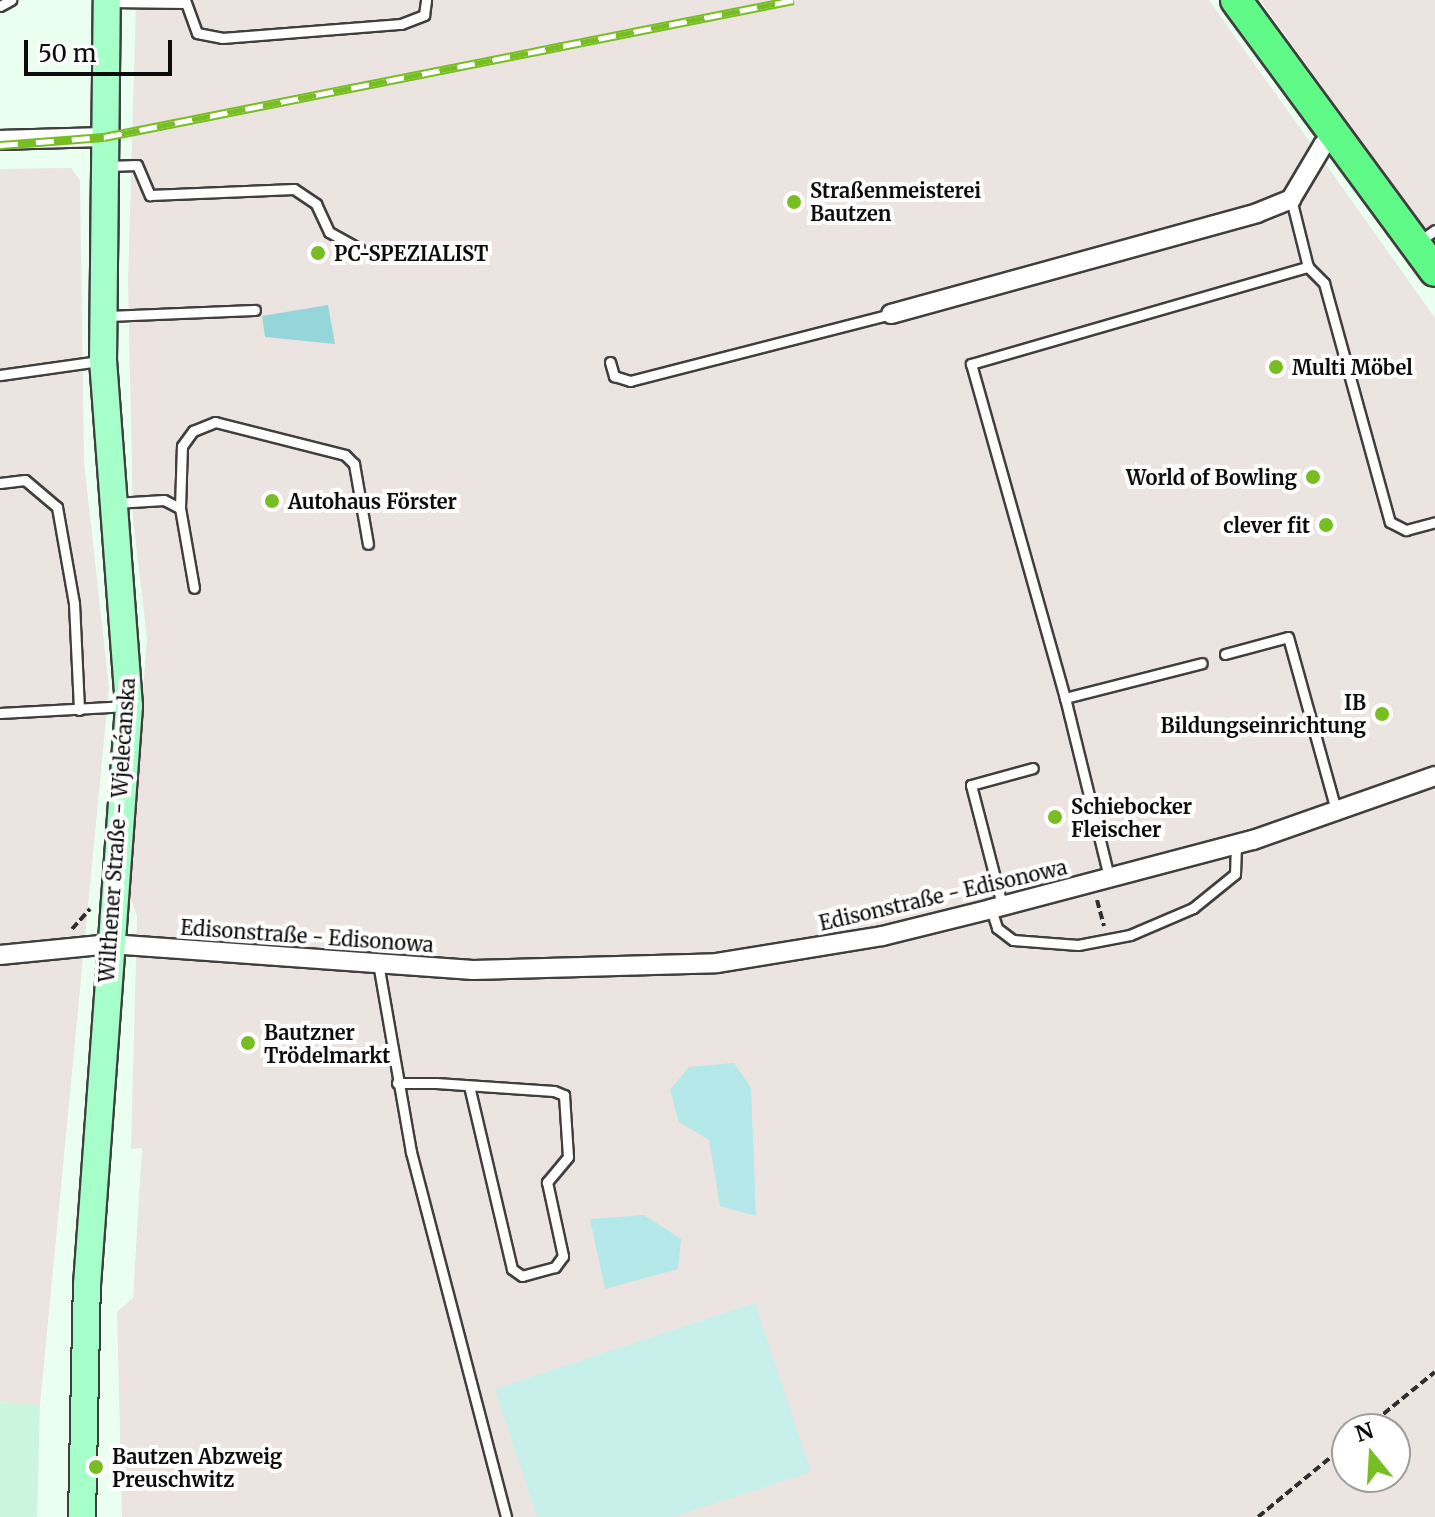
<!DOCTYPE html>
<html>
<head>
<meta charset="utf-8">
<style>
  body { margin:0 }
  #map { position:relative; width:1435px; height:1517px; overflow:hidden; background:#ebfff1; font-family:Merriweather,serif }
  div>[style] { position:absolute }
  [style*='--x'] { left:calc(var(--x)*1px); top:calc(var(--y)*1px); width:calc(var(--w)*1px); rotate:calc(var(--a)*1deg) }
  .industrial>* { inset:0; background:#ebe4e0 }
  .farmland>* { inset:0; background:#cbf5dd }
  .green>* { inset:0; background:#b5e9e9 }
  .forest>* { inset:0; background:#94d6da }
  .pitch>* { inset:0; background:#c7f0ea }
  .path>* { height:4px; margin-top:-2px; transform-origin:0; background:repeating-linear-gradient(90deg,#2e2e2e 0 8px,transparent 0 12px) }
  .roads { filter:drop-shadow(2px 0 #3f3f3f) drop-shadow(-2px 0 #3f3f3f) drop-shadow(0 2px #3f3f3f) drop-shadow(0 -2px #3f3f3f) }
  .lane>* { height:9px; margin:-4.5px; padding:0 4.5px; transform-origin:4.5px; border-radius:4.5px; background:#fff }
  .street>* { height:18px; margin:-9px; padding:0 9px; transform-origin:9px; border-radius:9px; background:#fff }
  .secondary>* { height:26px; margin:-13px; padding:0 13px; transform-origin:13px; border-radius:13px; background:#a6ffc9 }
  .primary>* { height:30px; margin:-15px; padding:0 15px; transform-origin:15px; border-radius:15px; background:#60fa88 }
  .rail>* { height:9px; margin-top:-4.5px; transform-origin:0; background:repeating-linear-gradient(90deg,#fff 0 18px,#77be23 0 36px); box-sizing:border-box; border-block:2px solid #77be23 }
  .dots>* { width:22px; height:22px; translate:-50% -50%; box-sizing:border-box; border:4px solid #fff; border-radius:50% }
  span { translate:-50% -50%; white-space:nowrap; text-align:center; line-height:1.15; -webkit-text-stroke:8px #fff; paint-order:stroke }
  .poi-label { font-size:20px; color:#0c0c0c; font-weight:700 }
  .left { translate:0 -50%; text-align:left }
  .right { translate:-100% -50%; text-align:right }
  .street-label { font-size:20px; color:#0c0c0c }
  .north { position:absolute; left:1331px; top:1413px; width:80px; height:80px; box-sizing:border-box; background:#fff; border:2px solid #9e9e9e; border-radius:50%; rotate:342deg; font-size:22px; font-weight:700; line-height:32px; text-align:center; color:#0c0c0c }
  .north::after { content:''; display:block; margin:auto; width:28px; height:36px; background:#77be23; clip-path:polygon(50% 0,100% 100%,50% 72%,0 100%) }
  .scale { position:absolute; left:24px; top:40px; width:148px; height:36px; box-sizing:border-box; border:4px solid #0c0c0c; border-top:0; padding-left:10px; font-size:24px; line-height:28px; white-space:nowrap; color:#0c0c0c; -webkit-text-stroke:6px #fff; paint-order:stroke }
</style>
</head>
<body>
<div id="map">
  <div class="industrial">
    <div style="clip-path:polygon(evenodd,136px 0,1209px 0,1435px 318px,1435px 1517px,122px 1517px,117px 1312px,133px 1298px,142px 1148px,131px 1149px,137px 916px,128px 892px,147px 638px,133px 519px,128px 284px,136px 0,1347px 1429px,1395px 1429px,1395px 1477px,1347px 1477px,1347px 1429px)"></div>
    <div style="clip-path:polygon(1260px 0,1435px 0,1435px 242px,1350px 125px)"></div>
    <div style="clip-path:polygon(71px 168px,80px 180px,84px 462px,109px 688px,40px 1405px,0 1402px,0 169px)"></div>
  </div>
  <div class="farmland">
    <div style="clip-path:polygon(0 1402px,40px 1405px,37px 1517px,0 1517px)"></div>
  </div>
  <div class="green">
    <div style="clip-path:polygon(734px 1063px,751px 1088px,756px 1216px,720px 1206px,709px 1140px,679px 1122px,670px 1090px,689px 1067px)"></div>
    <div style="clip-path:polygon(644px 1215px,681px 1239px,678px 1269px,605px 1289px,590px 1219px)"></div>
  </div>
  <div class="forest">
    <div style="clip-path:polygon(328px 305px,335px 344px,265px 337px,262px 316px)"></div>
  </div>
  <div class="pitch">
    <div style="clip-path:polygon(755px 1303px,811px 1472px,673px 1517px,537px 1517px,495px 1389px)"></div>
  </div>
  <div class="path">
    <div style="--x:1097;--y:900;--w:27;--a:75"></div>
    <div style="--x:72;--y:929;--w:27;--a:-48"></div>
    <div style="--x:1365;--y:1429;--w:90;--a:-39.2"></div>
    <div style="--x:1258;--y:1517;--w:115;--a:-39.4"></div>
  </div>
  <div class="roads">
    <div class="lane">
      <div style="--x:185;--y:0;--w:35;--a:70"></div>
      <div style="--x:197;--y:33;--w:25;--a:11"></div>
      <div style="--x:222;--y:38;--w:180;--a:-4.5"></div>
      <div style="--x:401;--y:24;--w:25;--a:-21"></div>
      <div style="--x:424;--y:15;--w:15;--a:-82"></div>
      <div style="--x:111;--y:2;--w:74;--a:0.8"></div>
      <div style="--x:0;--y:6;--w:13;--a:-29"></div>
      <div style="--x:108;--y:166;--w:29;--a:-2"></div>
      <div style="--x:137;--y:165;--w:33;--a:67"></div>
      <div style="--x:150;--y:195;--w:144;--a:-2.4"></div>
      <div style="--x:294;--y:189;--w:27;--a:34"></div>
      <div style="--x:316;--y:204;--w:31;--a:65"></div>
      <div style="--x:329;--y:232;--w:35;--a:29"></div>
      <div style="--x:1418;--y:242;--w:21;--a:-35"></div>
      <div style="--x:1308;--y:267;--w:23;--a:45"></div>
      <div style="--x:1324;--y:283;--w:248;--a:74.6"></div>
      <div style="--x:1390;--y:522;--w:18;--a:27"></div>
      <div style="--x:1406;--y:530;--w:30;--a:-15"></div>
      <div style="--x:106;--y:316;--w:149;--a:-2.3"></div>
      <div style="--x:610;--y:362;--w:15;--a:74"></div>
      <div style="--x:614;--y:376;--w:17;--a:17"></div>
      <div style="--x:630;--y:381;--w:269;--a:-14.4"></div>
      <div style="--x:0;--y:375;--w:101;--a:-8"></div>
      <div style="--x:0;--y:483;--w:25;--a:-7"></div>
      <div style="--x:25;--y:480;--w:42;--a:40.2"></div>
      <div style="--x:57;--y:507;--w:97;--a:80"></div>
      <div style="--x:74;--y:603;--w:107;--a:87.3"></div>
      <div style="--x:115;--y:503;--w:49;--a:-3.5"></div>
      <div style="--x:164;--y:500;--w:18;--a:27"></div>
      <div style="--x:180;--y:508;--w:81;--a:80.1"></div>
      <div style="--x:180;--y:508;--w:62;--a:-88.2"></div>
      <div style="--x:182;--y:446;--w:19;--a:-54"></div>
      <div style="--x:193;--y:431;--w:24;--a:-22"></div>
      <div style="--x:215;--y:422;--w:134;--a:14.2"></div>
      <div style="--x:345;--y:455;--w:13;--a:45"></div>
      <div style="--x:354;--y:464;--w:81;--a:80.1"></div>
      <div style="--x:1225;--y:654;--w:65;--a:-15.1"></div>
      <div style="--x:1288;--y:637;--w:184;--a:74.5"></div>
      <div style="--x:1065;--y:698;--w:347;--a:-105.7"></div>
      <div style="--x:971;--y:364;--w:351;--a:-16.1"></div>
      <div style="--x:1308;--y:267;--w:70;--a:-104"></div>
      <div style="--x:0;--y:713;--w:128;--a:-3.1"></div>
      <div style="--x:1109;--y:877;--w:184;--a:-103.8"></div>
      <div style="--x:1065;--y:698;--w:141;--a:-14.3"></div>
      <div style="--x:1002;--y:905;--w:124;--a:-104.5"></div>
      <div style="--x:971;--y:785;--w:64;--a:-15.3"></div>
      <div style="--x:991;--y:909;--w:20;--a:72"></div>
      <div style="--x:997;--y:928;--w:20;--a:37"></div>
      <div style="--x:1013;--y:940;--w:65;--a:4.4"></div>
      <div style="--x:1078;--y:945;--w:53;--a:-10.9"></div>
      <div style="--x:1130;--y:935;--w:69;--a:-23.2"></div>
      <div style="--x:1193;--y:908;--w:54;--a:-39"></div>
      <div style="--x:1235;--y:874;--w:30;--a:-88"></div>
      <div style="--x:378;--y:963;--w:192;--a:80.1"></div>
      <div style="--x:411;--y:1152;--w:377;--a:75.4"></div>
      <div style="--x:397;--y:1083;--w:39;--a:0"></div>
      <div style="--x:436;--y:1083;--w:118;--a:3.9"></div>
      <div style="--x:554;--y:1091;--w:11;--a:22"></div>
      <div style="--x:564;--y:1095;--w:62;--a:86.3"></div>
      <div style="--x:568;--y:1157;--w:33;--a:130"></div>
      <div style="--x:547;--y:1182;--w:76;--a:77.8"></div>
      <div style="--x:563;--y:1256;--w:14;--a:126"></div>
      <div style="--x:555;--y:1267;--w:34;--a:165"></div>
      <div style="--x:522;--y:1276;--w:12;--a:-145"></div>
      <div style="--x:512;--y:1269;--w:188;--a:-103.2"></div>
    </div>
    <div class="street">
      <div style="--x:0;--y:140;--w:104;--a:-1.7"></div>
      <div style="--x:891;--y:314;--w:380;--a:-15.4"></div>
      <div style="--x:1257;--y:213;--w:37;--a:-22"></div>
      <div style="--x:1291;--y:199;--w:63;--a:-59.3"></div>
      <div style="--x:1323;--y:145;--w:16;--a:-35"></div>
      <div style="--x:0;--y:955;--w:111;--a:-5.7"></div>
      <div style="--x:110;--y:944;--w:364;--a:4.1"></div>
      <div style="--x:473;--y:970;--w:244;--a:-1.6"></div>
      <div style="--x:717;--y:963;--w:167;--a:-9.3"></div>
      <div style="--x:882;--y:936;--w:112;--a:-13.9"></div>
      <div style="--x:991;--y:909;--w:271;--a:-14.8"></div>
      <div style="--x:1253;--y:840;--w:193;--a:-19.4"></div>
    </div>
    <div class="secondary">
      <div style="--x:82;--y:1517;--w:232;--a:-88.8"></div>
      <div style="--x:87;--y:1285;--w:581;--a:-85.85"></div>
      <div style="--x:129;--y:706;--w:346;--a:-94.3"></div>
      <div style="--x:103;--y:361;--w:361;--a:-89.4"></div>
    </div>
    <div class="primary">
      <div style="--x:1236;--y:0;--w:336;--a:53.7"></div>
    </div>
  </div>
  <div class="rail">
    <div style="--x:0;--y:145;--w:104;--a:-4.4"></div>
    <div style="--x:104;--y:137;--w:703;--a:-11.23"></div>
  </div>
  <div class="dots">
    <div style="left:794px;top:202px;background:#77be23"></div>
    <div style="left:318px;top:253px;background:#77be23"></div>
    <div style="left:1276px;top:367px;background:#77be23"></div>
    <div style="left:1313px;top:477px;background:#77be23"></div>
    <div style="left:272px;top:501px;background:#77be23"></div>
    <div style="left:1326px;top:525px;background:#77be23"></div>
    <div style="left:1382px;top:714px;background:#77be23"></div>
    <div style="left:1055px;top:817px;background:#77be23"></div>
    <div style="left:248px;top:1043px;background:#77be23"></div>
    <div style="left:96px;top:1467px;background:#77be23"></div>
  </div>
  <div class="poi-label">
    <span class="left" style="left:810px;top:202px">Straßenmeisterei<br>Bautzen</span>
    <span class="left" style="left:334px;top:253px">PC-SPEZIALIST</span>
    <span class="left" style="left:1292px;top:367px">Multi Möbel</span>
    <span class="right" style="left:1297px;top:477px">World of Bowling</span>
    <span class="left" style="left:288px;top:501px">Autohaus Förster</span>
    <span class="right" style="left:1310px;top:525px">clever fit</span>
    <span class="right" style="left:1366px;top:714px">IB<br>Bildungseinrichtung</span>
    <span class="left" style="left:1071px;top:818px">Schiebocker<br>Fleischer</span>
    <span class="left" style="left:264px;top:1044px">Bautzner<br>Trödelmarkt</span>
    <span class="left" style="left:112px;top:1468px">Bautzen Abzweig<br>Preuschwitz</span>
  </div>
  <div class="street-label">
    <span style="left:117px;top:830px;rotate:-86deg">Wilthener Straße - Wjelećanska</span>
    <span style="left:943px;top:895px;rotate:-13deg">Edisonstraße - Edisonowa</span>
    <span style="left:307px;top:936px;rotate:4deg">Edisonstraße - Edisonowa</span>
  </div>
  <div class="north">N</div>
  <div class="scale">50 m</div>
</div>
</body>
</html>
